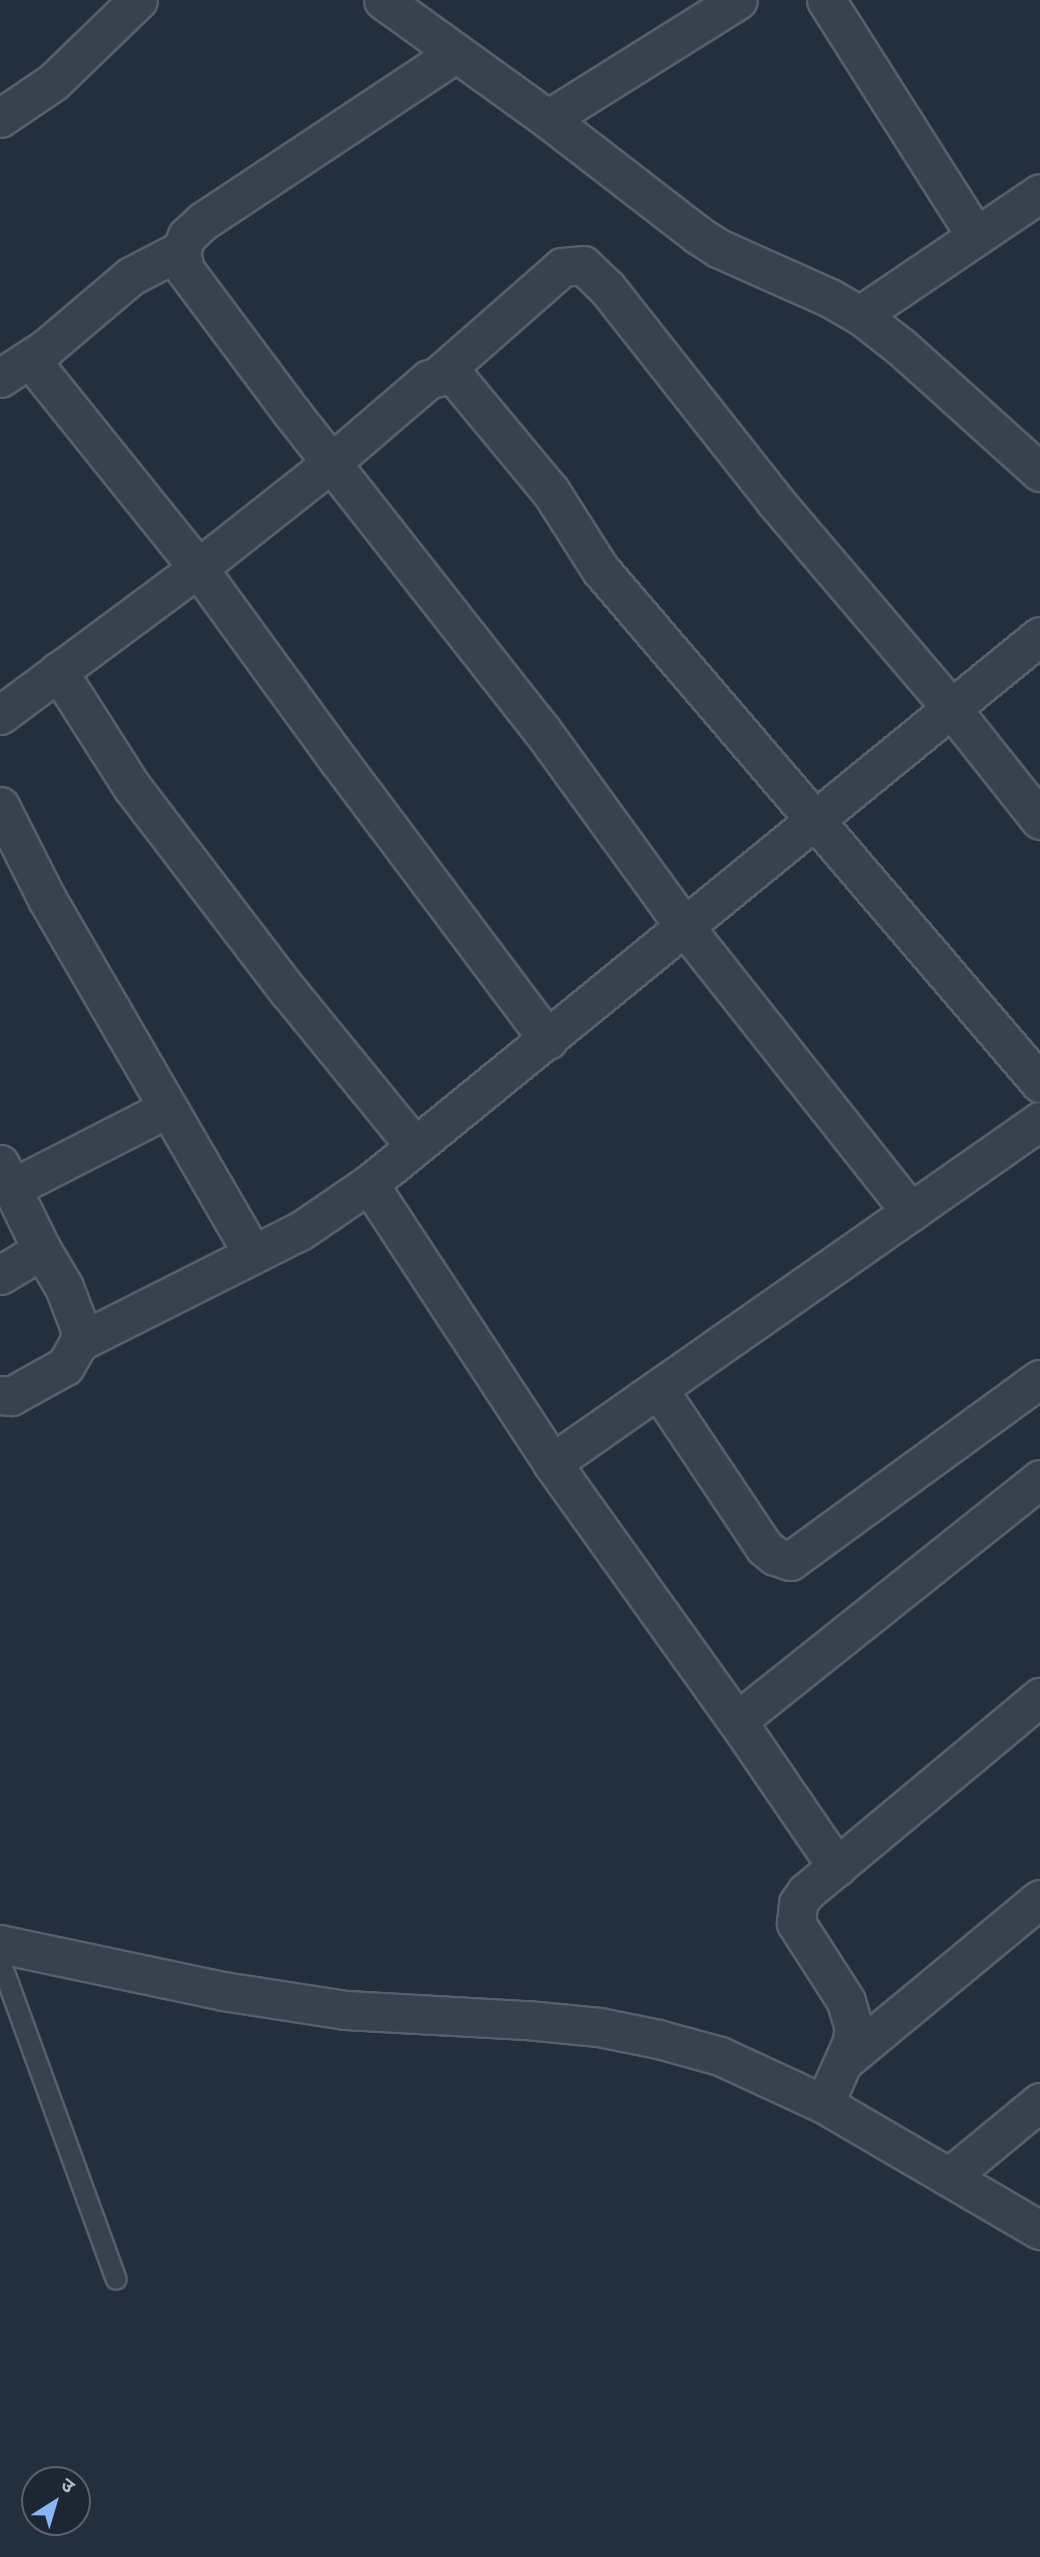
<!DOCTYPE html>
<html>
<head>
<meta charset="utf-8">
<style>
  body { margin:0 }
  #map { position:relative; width:1040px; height:2557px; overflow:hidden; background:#242f3e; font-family:"Work Sans","Noto Sans Devanagari",sans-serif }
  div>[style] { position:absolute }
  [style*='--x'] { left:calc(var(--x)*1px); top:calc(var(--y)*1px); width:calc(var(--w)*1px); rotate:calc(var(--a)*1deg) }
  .roads { filter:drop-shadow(2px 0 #565f6c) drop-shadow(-2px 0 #565f6c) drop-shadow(0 2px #565f6c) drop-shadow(0 -2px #565f6c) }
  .lane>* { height:19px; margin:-9.5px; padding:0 9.5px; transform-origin:9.5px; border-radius:9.5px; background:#38414e }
  .street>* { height:37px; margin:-18.5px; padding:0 18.5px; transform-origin:18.5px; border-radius:18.5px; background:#38414e }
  span { translate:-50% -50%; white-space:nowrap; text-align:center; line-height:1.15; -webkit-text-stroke:5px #1d2633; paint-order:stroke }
  .north { position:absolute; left:21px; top:2466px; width:70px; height:70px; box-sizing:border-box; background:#1d2633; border:2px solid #59626f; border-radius:50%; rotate:37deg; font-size:19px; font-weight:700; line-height:28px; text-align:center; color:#b4bcc9 }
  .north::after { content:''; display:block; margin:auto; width:24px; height:32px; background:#8ab4f8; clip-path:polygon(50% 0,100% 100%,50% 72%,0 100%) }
</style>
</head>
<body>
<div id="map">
  <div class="roads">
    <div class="lane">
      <div style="--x:0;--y:1961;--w:338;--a:70"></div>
    </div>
    <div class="street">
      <div style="--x:383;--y:0;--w:203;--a:35.8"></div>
      <div style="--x:548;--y:119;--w:190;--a:37.7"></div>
      <div style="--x:698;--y:235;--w:24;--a:33"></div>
      <div style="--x:718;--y:248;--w:123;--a:24.1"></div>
      <div style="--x:830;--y:298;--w:34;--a:30"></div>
      <div style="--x:860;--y:315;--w:52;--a:38"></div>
      <div style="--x:901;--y:347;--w:187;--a:42"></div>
      <div style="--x:826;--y:0;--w:280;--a:57.6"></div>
      <div style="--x:456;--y:53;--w:304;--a:146.4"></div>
      <div style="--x:203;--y:221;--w:22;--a:137"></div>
      <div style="--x:187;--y:236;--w:15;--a:113"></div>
      <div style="--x:181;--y:250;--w:20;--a:79"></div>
      <div style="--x:185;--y:270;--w:179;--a:53.2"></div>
      <div style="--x:292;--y:413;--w:402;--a:51.8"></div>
      <div style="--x:541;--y:729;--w:243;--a:54"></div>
      <div style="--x:684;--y:926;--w:365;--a:51.6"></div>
      <div style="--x:0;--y:118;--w:64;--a:-34.2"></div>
      <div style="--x:53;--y:82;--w:118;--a:-44"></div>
      <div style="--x:548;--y:119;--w:224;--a:-32.1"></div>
      <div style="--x:860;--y:315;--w:217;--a:-34.1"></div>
      <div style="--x:30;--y:359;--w:268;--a:51.2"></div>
      <div style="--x:198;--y:568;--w:238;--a:53.9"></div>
      <div style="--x:338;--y:760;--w:350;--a:53.1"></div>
      <div style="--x:438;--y:376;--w:165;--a:-41.3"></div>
      <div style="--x:562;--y:267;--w:21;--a:-5"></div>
      <div style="--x:583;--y:265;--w:33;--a:44"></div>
      <div style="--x:607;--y:288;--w:271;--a:51.7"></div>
      <div style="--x:775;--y:501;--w:272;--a:49.6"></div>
      <div style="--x:951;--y:708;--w:143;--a:51.5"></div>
      <div style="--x:0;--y:378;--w:55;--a:-33.1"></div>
      <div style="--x:46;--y:348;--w:111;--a:-40.3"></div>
      <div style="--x:131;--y:276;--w:56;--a:-27.5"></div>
      <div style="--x:58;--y:671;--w:138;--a:57.5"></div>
      <div style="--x:132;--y:787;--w:258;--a:52.6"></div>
      <div style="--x:289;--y:992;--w:198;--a:50.8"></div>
      <div style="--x:0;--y:715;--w:247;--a:-36.6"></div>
      <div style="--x:198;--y:568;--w:169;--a:-38.3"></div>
      <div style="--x:331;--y:463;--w:129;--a:-40.6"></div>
      <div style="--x:429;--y:379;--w:20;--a:-11"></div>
      <div style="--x:449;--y:375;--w:10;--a:29"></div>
      <div style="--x:458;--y:380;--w:146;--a:50.3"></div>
      <div style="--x:551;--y:492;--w:91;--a:57.5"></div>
      <div style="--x:600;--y:569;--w:677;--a:49.44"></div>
      <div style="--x:0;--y:806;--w:104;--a:63.2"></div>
      <div style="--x:47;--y:899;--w:410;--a:59.9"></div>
      <div style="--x:0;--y:1164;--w:96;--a:64"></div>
      <div style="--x:42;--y:1250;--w:43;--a:59.3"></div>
      <div style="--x:64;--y:1287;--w:45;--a:69.1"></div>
      <div style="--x:80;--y:1329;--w:13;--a:94"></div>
      <div style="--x:79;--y:1342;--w:28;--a:120"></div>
      <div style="--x:65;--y:1366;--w:62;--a:150.9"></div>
      <div style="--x:11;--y:1396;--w:11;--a:-175"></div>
      <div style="--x:369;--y:1184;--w:334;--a:56.7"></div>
      <div style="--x:552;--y:1463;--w:317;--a:54.4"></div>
      <div style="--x:737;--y:1721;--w:177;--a:55.6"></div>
      <div style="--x:12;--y:1188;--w:175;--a:-27.1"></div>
      <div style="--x:0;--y:1275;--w:49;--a:-30.8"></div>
      <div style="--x:79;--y:1342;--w:247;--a:-26.7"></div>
      <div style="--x:300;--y:1231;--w:83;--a:-34.3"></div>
      <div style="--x:369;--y:1184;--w:866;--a:-39.24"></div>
      <div style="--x:659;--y:1390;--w:189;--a:56.2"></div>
      <div style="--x:764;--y:1547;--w:14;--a:39"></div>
      <div style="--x:775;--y:1556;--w:16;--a:18"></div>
      <div style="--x:790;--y:1561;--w:309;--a:-36.1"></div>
      <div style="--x:552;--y:1463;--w:596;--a:-35.02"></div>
      <div style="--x:737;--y:1721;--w:388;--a:-38.6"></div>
      <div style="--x:0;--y:1944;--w:228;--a:11.9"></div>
      <div style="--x:223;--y:1991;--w:124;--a:8.8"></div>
      <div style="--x:346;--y:2010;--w:181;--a:3.2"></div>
      <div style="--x:527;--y:2020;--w:72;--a:5.6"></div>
      <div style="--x:599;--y:2027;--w:60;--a:11.5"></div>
      <div style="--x:658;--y:2039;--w:64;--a:15.3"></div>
      <div style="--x:720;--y:2056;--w:115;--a:24.8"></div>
      <div style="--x:824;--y:2104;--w:250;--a:30.3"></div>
      <div style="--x:844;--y:2061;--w:254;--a:-39.6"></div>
      <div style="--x:824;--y:2104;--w:66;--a:-65.8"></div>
      <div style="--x:851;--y:2044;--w:16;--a:-79"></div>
      <div style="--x:854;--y:2028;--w:28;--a:-107"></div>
      <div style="--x:846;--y:2001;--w:93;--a:-122.7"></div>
      <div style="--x:796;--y:1923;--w:20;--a:-84"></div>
      <div style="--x:798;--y:1903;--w:14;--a:-54"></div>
      <div style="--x:806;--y:1892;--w:305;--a:-39.8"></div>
      <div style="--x:949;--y:2177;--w:118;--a:-39.5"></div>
    </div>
  </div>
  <div class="north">उ</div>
</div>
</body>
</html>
